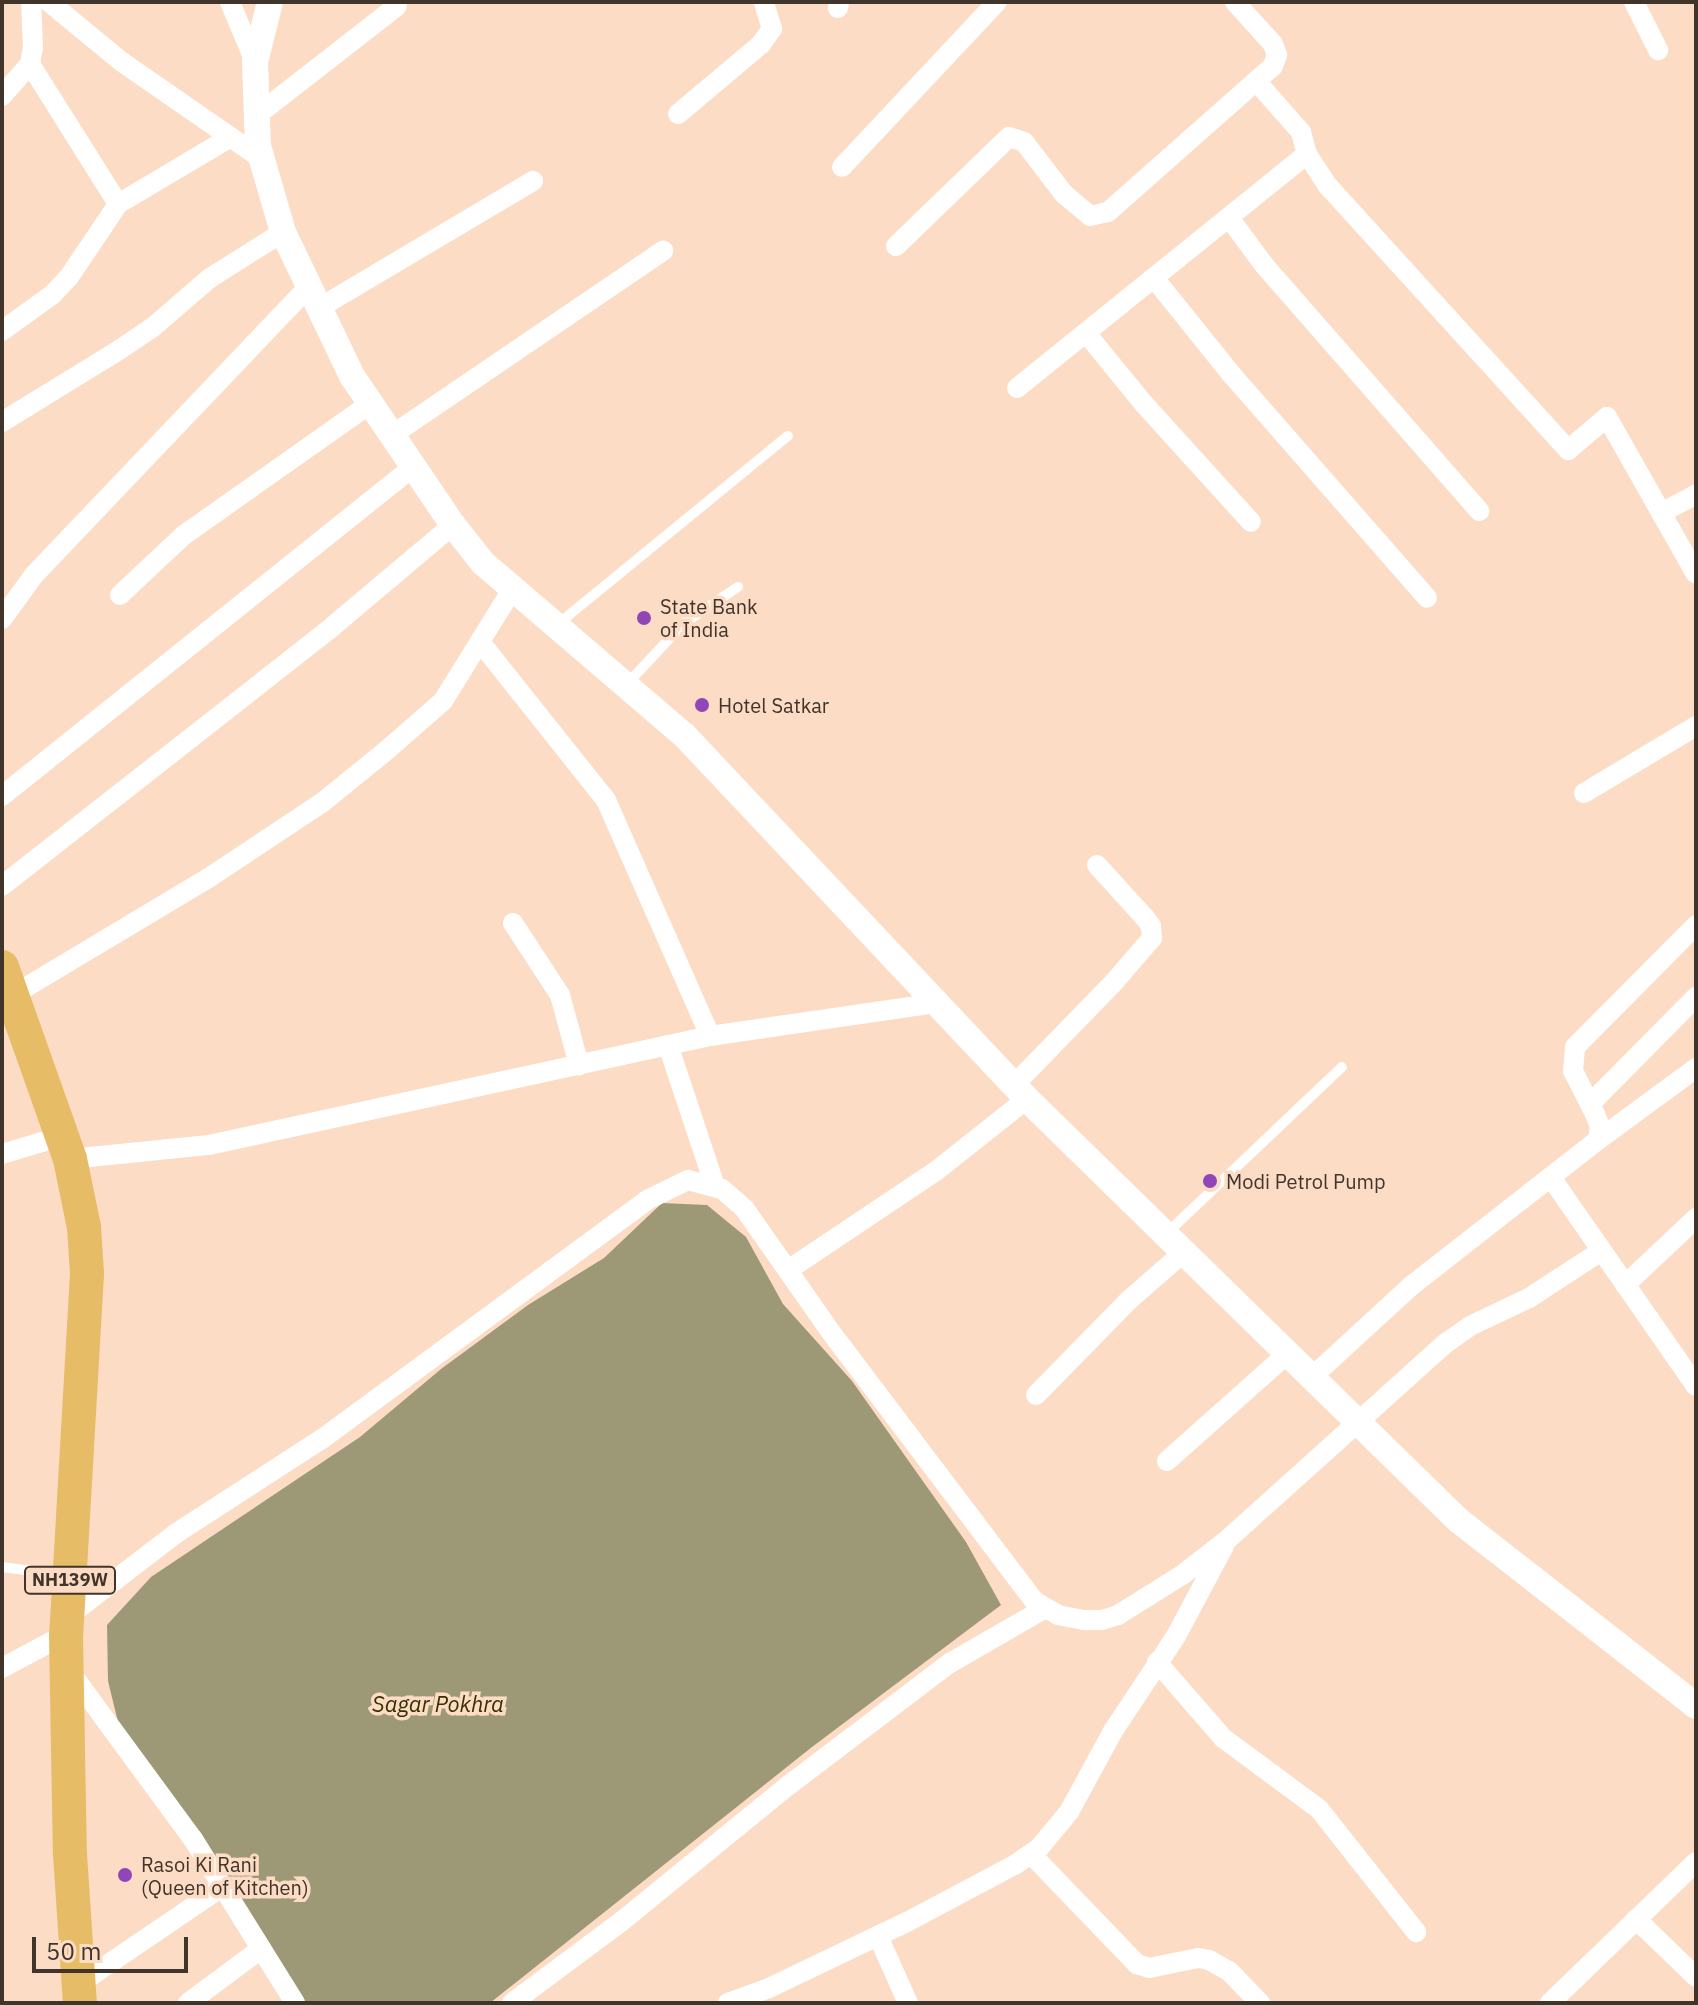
<!DOCTYPE html>
<html>
<head>
<meta charset="utf-8">
<style>
  body { margin:0 }
  #map { position:relative; width:1698px; height:2005px; overflow:hidden; background:#fcdcc4; font-family:"IBM Plex Sans",sans-serif }
  div>[style] { position:absolute }
  [style*='--x'] { left:calc(var(--x)*1px); top:calc(var(--y)*1px); width:calc(var(--w)*1px); rotate:calc(var(--a)*1deg) }
  .water>* { inset:0; background:#9d9977 }
  .service>* { height:10px; margin:-5px; padding:0 5px; transform-origin:5px; border-radius:5px; background:#fff }
  .minor>* { height:20px; margin:-10px; padding:0 10px; transform-origin:10px; border-radius:10px; background:#fff }
  .tertiary>* { height:26px; margin:-13px; padding:0 13px; transform-origin:13px; border-radius:13px; background:#fff }
  .trunk>* { height:34px; margin:-17px; padding:0 17px; transform-origin:17px; border-radius:17px; background:#e7bc67 }
  .dots>* { width:22px; height:22px; translate:-50% -50%; box-sizing:border-box; border:4px solid #fcdcc4; border-radius:50% }
  span { translate:-50% -50%; white-space:nowrap; text-align:center; line-height:1.15; -webkit-text-stroke:7px #fcdcc4; paint-order:stroke }
  .shield-label span { padding:2px 6px; background:#fcdcc4; border:2px solid; border-radius:6px; -webkit-text-stroke-width:0 }
  .shield-label { font-size:18px; color:#41342b; font-weight:700 }
  .poi-label { font-size:20px; color:#41342b }
  .left { translate:0 -50%; text-align:left }
  .water-label { font-size:22px; color:#363001; font-style:italic }
  .frame { position:absolute; inset:0; border:4px solid #41342b; pointer-events:none }
  .scale { position:absolute; left:32px; top:1937px; width:156px; height:36px; box-sizing:border-box; border:4px solid #41342b; border-top:0; padding-left:10px; font-size:24px; line-height:28px; white-space:nowrap; color:#41342b; -webkit-text-stroke:6px #fcdcc4; paint-order:stroke }
</style>
</head>
<body>
<div id="map">
  <div class="water">
    <div style="clip-path:polygon(662px 1203px,707px 1205px,746px 1237px,783px 1304px,852px 1381px,966px 1542px,1001px 1605px,812px 1747px,490px 2003px,304px 2003px,118px 1722px,108px 1681px,107px 1625px,151px 1577px,360px 1437px,441px 1369px,528px 1305px,604px 1258px)"></div>
  </div>
  <div class="service">
    <div style="--x:558;--y:624;--w:297;--a:-39.3"></div>
    <div style="--x:627;--y:684;--w:83;--a:-46.9"></div>
    <div style="--x:684;--y:623;--w:65;--a:-33.7"></div>
    <div style="--x:1167;--y:1233;--w:241;--a:-43.5"></div>
    <div style="--x:2;--y:1567;--w:63;--a:7.4"></div>
  </div>
  <div class="minor">
    <div style="--x:49;--y:2;--w:94;--a:39.4"></div>
    <div style="--x:122;--y:62;--w:170;--a:34.7"></div>
    <div style="--x:230;--y:2;--w:65;--a:67.4"></div>
    <div style="--x:1634;--y:2;--w:54;--a:63.4"></div>
    <div style="--x:838;--y:8;--w:6;--a:-81"></div>
    <div style="--x:30;--y:64;--w:165;--a:57.8"></div>
    <div style="--x:1256;--y:81;--w:68;--a:48.6"></div>
    <div style="--x:1301;--y:132;--w:23;--a:75"></div>
    <div style="--x:1307;--y:154;--w:38;--a:57"></div>
    <div style="--x:1328;--y:186;--w:357;--a:47.7"></div>
    <div style="--x:1568;--y:450;--w:51;--a:-40.2"></div>
    <div style="--x:1607;--y:417;--w:180;--a:60.5"></div>
    <div style="--x:2;--y:96;--w:43;--a:-48.8"></div>
    <div style="--x:30;--y:64;--w:17;--a:-80"></div>
    <div style="--x:33;--y:47;--w:45;--a:-92.5"></div>
    <div style="--x:678;--y:114;--w:109;--a:-40.1"></div>
    <div style="--x:761;--y:44;--w:19;--a:-54"></div>
    <div style="--x:772;--y:29;--w:28;--a:-107"></div>
    <div style="--x:257;--y:115;--w:177;--a:-37.9"></div>
    <div style="--x:842;--y:167;--w:226;--a:-46.8"></div>
    <div style="--x:1230;--y:219;--w:57;--a:53.5"></div>
    <div style="--x:1264;--y:265;--w:327;--a:48.8"></div>
    <div style="--x:896;--y:246;--w:157;--a:-44"></div>
    <div style="--x:1009;--y:137;--w:16;--a:18"></div>
    <div style="--x:1024;--y:142;--w:66;--a:52.4"></div>
    <div style="--x:1064;--y:194;--w:34;--a:40"></div>
    <div style="--x:1090;--y:216;--w:18;--a:-13"></div>
    <div style="--x:1108;--y:212;--w:220;--a:-41.5"></div>
    <div style="--x:1273;--y:66;--w:12;--a:-70"></div>
    <div style="--x:1277;--y:55;--w:12;--a:-110"></div>
    <div style="--x:1273;--y:44;--w:57;--a:-132.1"></div>
    <div style="--x:1154;--y:278;--w:124;--a:51.2"></div>
    <div style="--x:1232;--y:375;--w:296;--a:48.8"></div>
    <div style="--x:319;--y:308;--w:249;--a:-30.7"></div>
    <div style="--x:2;--y:331;--w:62;--a:-35.8"></div>
    <div style="--x:52;--y:295;--w:25;--a:-47"></div>
    <div style="--x:69;--y:277;--w:88;--a:-56.1"></div>
    <div style="--x:118;--y:204;--w:129;--a:-30.7"></div>
    <div style="--x:1086;--y:333;--w:92;--a:50.8"></div>
    <div style="--x:1144;--y:404;--w:159;--a:47.8"></div>
    <div style="--x:1017;--y:388;--w:373;--a:-38.9"></div>
    <div style="--x:2;--y:422;--w:137;--a:-31.6"></div>
    <div style="--x:119;--y:350;--w:40;--a:-34"></div>
    <div style="--x:152;--y:328;--w:77;--a:-40.8"></div>
    <div style="--x:210;--y:278;--w:86;--a:-32.2"></div>
    <div style="--x:392;--y:435;--w:328;--a:-34.2"></div>
    <div style="--x:1661;--y:513;--w:40;--a:-28"></div>
    <div style="--x:120;--y:595;--w:88;--a:-43.2"></div>
    <div style="--x:184;--y:535;--w:229;--a:-35.2"></div>
    <div style="--x:2;--y:619;--w:54;--a:-54"></div>
    <div style="--x:34;--y:575;--w:399;--a:-46.4"></div>
    <div style="--x:481;--y:643;--w:201;--a:51.5"></div>
    <div style="--x:606;--y:800;--w:258;--a:66.2"></div>
    <div style="--x:1584;--y:793;--w:131;--a:-30.9"></div>
    <div style="--x:2;--y:796;--w:526;--a:-38.68"></div>
    <div style="--x:2;--y:886;--w:421;--a:-38.1"></div>
    <div style="--x:333;--y:626;--w:157;--a:-40.1"></div>
    <div style="--x:513;--y:923;--w:86;--a:56.9"></div>
    <div style="--x:560;--y:995;--w:73;--a:74.8"></div>
    <div style="--x:13;--y:995;--w:226;--a:-30.9"></div>
    <div style="--x:207;--y:879;--w:139;--a:-33.6"></div>
    <div style="--x:323;--y:802;--w:82;--a:-39.1"></div>
    <div style="--x:387;--y:750;--w:74;--a:-41.2"></div>
    <div style="--x:443;--y:701;--w:133;--a:-58.2"></div>
    <div style="--x:668;--y:1045;--w:149;--a:71.6"></div>
    <div style="--x:1014;--y:1085;--w:145;--a:-45.8"></div>
    <div style="--x:1115;--y:981;--w:57;--a:-49.3"></div>
    <div style="--x:1152;--y:938;--w:12;--a:-95"></div>
    <div style="--x:1151;--y:926;--w:9;--a:-126"></div>
    <div style="--x:1146;--y:919;--w:73;--a:-132.2"></div>
    <div style="--x:1590;--y:1104;--w:151;--a:-45.3"></div>
    <div style="--x:1598;--y:1140;--w:122;--a:-36.3"></div>
    <div style="--x:2;--y:1154;--w:63;--a:-16.7"></div>
    <div style="--x:70;--y:1159;--w:140;--a:-5.8"></div>
    <div style="--x:209;--y:1145;--w:513;--a:-12.27"></div>
    <div style="--x:710;--y:1036;--w:228;--a:-8.3"></div>
    <div style="--x:1552;--y:1179;--w:252;--a:55.2"></div>
    <div style="--x:788;--y:1270;--w:178;--a:-33.8"></div>
    <div style="--x:936;--y:1171;--w:116;--a:-38.4"></div>
    <div style="--x:1625;--y:1285;--w:98;--a:-43.3"></div>
    <div style="--x:1312;--y:1377;--w:134;--a:-42.6"></div>
    <div style="--x:1411;--y:1286;--w:237;--a:-38"></div>
    <div style="--x:1598;--y:1140;--w:13;--a:-81"></div>
    <div style="--x:1600;--y:1127;--w:14;--a:-111"></div>
    <div style="--x:1595;--y:1114;--w:48;--a:-117.1"></div>
    <div style="--x:1573;--y:1071;--w:24;--a:-85"></div>
    <div style="--x:1575;--y:1047;--w:172;--a:-45.2"></div>
    <div style="--x:1036;--y:1395;--w:133;--a:-45.6"></div>
    <div style="--x:1129;--y:1300;--w:73;--a:-41.1"></div>
    <div style="--x:1167;--y:1461;--w:161;--a:-41.7"></div>
    <div style="--x:67;--y:1617;--w:136;--a:-37.5"></div>
    <div style="--x:175;--y:1534;--w:175;--a:-32.9"></div>
    <div style="--x:322;--y:1439;--w:403;--a:-36.3"></div>
    <div style="--x:647;--y:1200;--w:46;--a:-26"></div>
    <div style="--x:688;--y:1180;--w:35;--a:15"></div>
    <div style="--x:722;--y:1189;--w:29;--a:41"></div>
    <div style="--x:744;--y:1208;--w:150;--a:55"></div>
    <div style="--x:830;--y:1331;--w:338;--a:52.9"></div>
    <div style="--x:1034;--y:1601;--w:28;--a:30"></div>
    <div style="--x:1058;--y:1615;--w:26;--a:11"></div>
    <div style="--x:1084;--y:1620;--w:18;--a:0"></div>
    <div style="--x:1102;--y:1620;--w:17;--a:-17"></div>
    <div style="--x:1118;--y:1615;--w:75;--a:-32"></div>
    <div style="--x:1182;--y:1575;--w:58;--a:-38"></div>
    <div style="--x:1228;--y:1539;--w:293;--a:-42"></div>
    <div style="--x:1446;--y:1343;--w:29;--a:-35"></div>
    <div style="--x:1470;--y:1326;--w:65;--a:-25.4"></div>
    <div style="--x:1529;--y:1298;--w:86;--a:-33.1"></div>
    <div style="--x:1157;--y:1662;--w:101;--a:49"></div>
    <div style="--x:1223;--y:1738;--w:119;--a:36.5"></div>
    <div style="--x:1319;--y:1809;--w:157;--a:51.7"></div>
    <div style="--x:2;--y:1668;--w:72;--a:-28"></div>
    <div style="--x:68;--y:1669;--w:211;--a:53.7"></div>
    <div style="--x:193;--y:1839;--w:193;--a:58.1"></div>
    <div style="--x:1031;--y:1854;--w:153;--a:46.1"></div>
    <div style="--x:1137;--y:1964;--w:13;--a:18"></div>
    <div style="--x:1149;--y:1968;--w:50;--a:-11.5"></div>
    <div style="--x:1198;--y:1958;--w:11;--a:10"></div>
    <div style="--x:1209;--y:1960;--w:23;--a:29"></div>
    <div style="--x:1229;--y:1971;--w:45;--a:45.9"></div>
    <div style="--x:1636;--y:1919;--w:83;--a:44"></div>
    <div style="--x:878;--y:1936;--w:73;--a:65.9"></div>
    <div style="--x:79;--y:1984;--w:174;--a:-34.2"></div>
    <div style="--x:188;--y:2003;--w:91;--a:-36.5"></div>
    <div style="--x:512;--y:2003;--w:137;--a:-36.7"></div>
    <div style="--x:622;--y:1921;--w:215;--a:-39.2"></div>
    <div style="--x:789;--y:1785;--w:202;--a:-37.2"></div>
    <div style="--x:950;--y:1663;--w:108;--a:-29.9"></div>
    <div style="--x:728;--y:2003;--w:44;--a:-20.1"></div>
    <div style="--x:769;--y:1988;--w:153;--a:-25.6"></div>
    <div style="--x:907;--y:1922;--w:123;--a:-28"></div>
    <div style="--x:1016;--y:1864;--w:28;--a:-35"></div>
    <div style="--x:1039;--y:1848;--w:47;--a:-50.2"></div>
    <div style="--x:1069;--y:1812;--w:92;--a:-61.5"></div>
    <div style="--x:1113;--y:1731;--w:114;--a:-56.4"></div>
    <div style="--x:1176;--y:1636;--w:102;--a:-61.9"></div>
    <div style="--x:1550;--y:2003;--w:203;--a:-44"></div>
  </div>
  <div class="tertiary">
    <div style="--x:270;--y:2;--w:62;--a:104"></div>
    <div style="--x:255;--y:62;--w:84;--a:88"></div>
    <div style="--x:258;--y:146;--w:90;--a:73.8"></div>
    <div style="--x:283;--y:232;--w:160;--a:64.4"></div>
    <div style="--x:352;--y:376;--w:180;--a:55.9"></div>
    <div style="--x:453;--y:525;--w:48;--a:51.7"></div>
    <div style="--x:483;--y:563;--w:265;--a:40.6"></div>
    <div style="--x:684;--y:735;--w:500;--a:46.7"></div>
    <div style="--x:1027;--y:1099;--w:602;--a:44.33"></div>
    <div style="--x:1458;--y:1520;--w:302;--a:38"></div>
  </div>
  <div class="trunk">
    <div style="--x:2;--y:967;--w:204;--a:70.5"></div>
    <div style="--x:70;--y:1159;--w:69;--a:78.4"></div>
    <div style="--x:84;--y:1227;--w:47;--a:86.3"></div>
    <div style="--x:87;--y:1274;--w:361;--a:93.3"></div>
    <div style="--x:66;--y:1634;--w:220;--a:89"></div>
    <div style="--x:70;--y:1854;--w:149;--a:86.2"></div>
  </div>
  <div class="dots">
    <div style="left:644px;top:618px;background:#9146b8"></div>
    <div style="left:702px;top:705px;background:#9146b8"></div>
    <div style="left:1210px;top:1181px;background:#9146b8"></div>
    <div style="left:125px;top:1875px;background:#9146b8"></div>
  </div>
  <div class="shield-label">
    <span style="left:70px;top:1580px">NH139W</span>
  </div>
  <div class="poi-label">
    <span class="left" style="left:660px;top:618px">State Bank<br>of India</span>
    <span class="left" style="left:718px;top:705px">Hotel Satkar</span>
    <span class="left" style="left:1226px;top:1181px">Modi Petrol Pump</span>
    <span class="left" style="left:141px;top:1876px">Rasoi Ki Rani<br>(Queen of Kitchen)</span>
  </div>
  <div class="water-label">
    <span style="left:438px;top:1704px">Sagar Pokhra</span>
  </div>
  <div class="frame"></div>
  <div class="scale">50 m</div>
</div>
</body>
</html>
